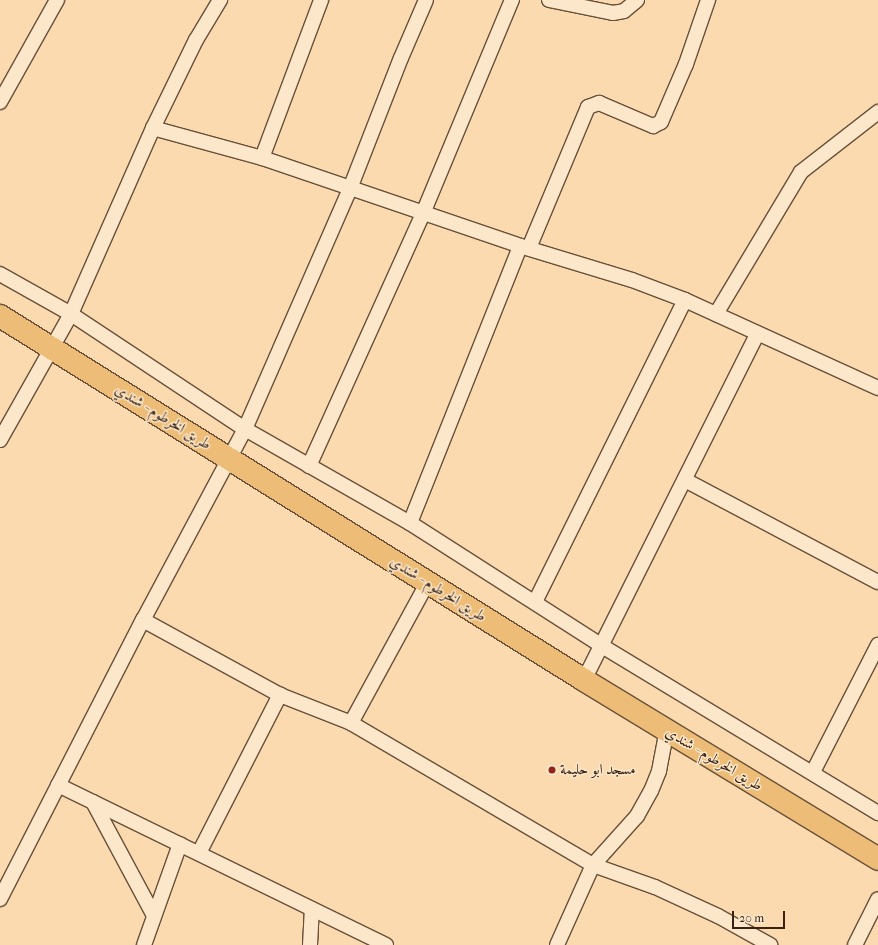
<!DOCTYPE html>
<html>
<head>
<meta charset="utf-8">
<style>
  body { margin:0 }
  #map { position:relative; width:878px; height:945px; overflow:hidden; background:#fadaae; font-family:"IM FELL French Canon",Amiri,serif }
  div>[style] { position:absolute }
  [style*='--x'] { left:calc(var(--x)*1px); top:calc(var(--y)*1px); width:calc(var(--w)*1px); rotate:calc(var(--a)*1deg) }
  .roads { filter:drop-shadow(1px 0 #68503a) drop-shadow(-1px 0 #68503a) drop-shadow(0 1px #68503a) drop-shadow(0 -1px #68503a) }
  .street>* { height:14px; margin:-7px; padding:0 7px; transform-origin:7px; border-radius:7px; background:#fce7ca }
  .highway>* { height:22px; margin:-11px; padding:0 11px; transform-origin:11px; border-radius:11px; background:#edbd77 }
  .dots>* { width:11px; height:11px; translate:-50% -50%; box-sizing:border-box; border:2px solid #fce7ca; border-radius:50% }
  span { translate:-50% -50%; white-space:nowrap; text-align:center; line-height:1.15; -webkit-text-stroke:3px #fce7ca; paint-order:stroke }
  .street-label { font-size:15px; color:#372214 }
  .poi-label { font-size:15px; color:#372214 }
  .left { translate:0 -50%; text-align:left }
  .scale { position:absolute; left:732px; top:911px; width:53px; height:18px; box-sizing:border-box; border:2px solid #372214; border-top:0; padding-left:5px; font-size:12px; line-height:14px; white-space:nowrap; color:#372214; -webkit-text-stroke:3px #fce7ca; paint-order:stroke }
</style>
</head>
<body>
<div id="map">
  <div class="roads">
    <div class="street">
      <div style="--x:549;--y:0;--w:65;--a:11.5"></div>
      <div style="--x:613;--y:13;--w:11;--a:-10"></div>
      <div style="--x:624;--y:11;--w:17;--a:-40"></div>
      <div style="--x:0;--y:102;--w:117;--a:-60.8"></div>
      <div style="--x:153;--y:128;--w:113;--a:15.4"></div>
      <div style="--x:262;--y:158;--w:273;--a:18.8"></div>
      <div style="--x:520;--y:246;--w:117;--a:16.9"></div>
      <div style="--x:632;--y:280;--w:57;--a:20.7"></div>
      <div style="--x:685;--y:300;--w:212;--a:24.5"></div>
      <div style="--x:262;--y:158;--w:169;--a:-69.5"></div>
      <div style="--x:529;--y:248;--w:153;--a:-67.3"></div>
      <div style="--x:588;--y:107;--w:12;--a:-20"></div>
      <div style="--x:599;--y:103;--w:59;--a:23.1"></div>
      <div style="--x:653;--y:126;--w:9;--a:-27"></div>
      <div style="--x:661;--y:122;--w:63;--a:-66.7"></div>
      <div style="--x:686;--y:64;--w:68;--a:-71"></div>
      <div style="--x:0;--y:274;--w:81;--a:29.4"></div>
      <div style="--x:71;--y:314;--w:209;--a:33.5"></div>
      <div style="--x:245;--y:429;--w:190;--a:29.7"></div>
      <div style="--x:410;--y:523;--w:228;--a:32.6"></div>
      <div style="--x:602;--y:646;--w:323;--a:31.2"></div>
      <div style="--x:716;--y:314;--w:165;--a:-59.1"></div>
      <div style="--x:801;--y:172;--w:98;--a:-37.9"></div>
      <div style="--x:0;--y:440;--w:145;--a:-60.6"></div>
      <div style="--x:71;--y:314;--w:203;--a:-66.2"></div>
      <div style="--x:153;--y:128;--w:98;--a:-64"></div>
      <div style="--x:196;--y:40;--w:47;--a:-59"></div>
      <div style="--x:309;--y:466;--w:280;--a:-65.7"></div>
      <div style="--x:424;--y:211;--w:229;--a:-67.4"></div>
      <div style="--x:685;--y:480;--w:218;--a:27.9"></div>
      <div style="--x:410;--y:523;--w:298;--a:-68.3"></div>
      <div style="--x:535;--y:602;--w:337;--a:-63.6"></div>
      <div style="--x:143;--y:620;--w:156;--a:28.7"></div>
      <div style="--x:280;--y:695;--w:76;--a:21.5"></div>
      <div style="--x:351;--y:723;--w:281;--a:30.4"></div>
      <div style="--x:593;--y:865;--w:66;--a:19.5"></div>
      <div style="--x:655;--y:887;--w:69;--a:24.7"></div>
      <div style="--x:718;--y:916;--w:60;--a:29.1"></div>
      <div style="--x:584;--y:680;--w:387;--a:-63.4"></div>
      <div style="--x:351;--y:723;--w:161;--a:-61.4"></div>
      <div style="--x:813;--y:772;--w:143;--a:-62.9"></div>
      <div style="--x:58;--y:785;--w:365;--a:26"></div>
      <div style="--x:93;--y:802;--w:127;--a:61.8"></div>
      <div style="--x:199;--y:853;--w:178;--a:-62.9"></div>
      <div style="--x:0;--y:899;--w:314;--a:-62.9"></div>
      <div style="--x:143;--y:620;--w:217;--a:-61.9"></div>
      <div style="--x:245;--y:429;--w:265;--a:-66.4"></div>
      <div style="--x:351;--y:186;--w:137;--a:-68.7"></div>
      <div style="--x:401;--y:58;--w:63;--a:-66.7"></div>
      <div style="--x:144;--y:945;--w:107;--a:-70.4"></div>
      <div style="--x:310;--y:945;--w:36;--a:-87"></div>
      <div style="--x:557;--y:945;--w:88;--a:-65.8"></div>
      <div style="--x:593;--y:865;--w:66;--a:-48.1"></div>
      <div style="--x:637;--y:816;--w:29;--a:-61"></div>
      <div style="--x:651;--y:791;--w:22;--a:-68"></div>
      <div style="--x:659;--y:771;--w:43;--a:-79.2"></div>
      <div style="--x:855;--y:945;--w:51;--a:-63.4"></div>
    </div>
    <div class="highway">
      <div style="--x:0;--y:316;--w:688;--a:31.93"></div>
      <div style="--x:584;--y:680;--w:344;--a:31.3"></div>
    </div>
  </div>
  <div class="dots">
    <div style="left:552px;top:770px;background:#8f2418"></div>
  </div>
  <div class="street-label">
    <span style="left:163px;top:417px;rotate:32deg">طريق الخرطوم - شندي</span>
    <span style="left:438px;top:589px;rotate:32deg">طريق الخرطوم - شندي</span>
    <span style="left:714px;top:759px;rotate:31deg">طريق الخرطوم - شندي</span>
  </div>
  <div class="poi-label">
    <span class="left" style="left:560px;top:770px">مسجد ابو حليمة</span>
  </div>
  <div class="scale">20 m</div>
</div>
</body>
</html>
